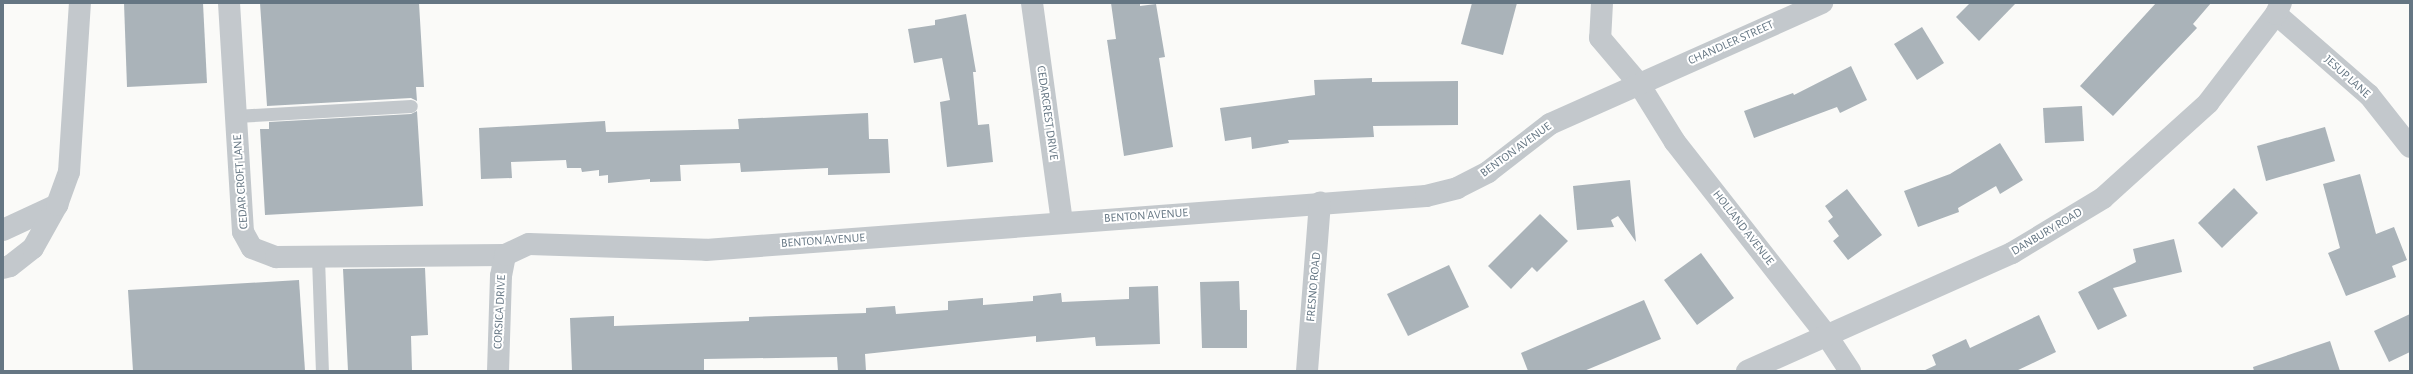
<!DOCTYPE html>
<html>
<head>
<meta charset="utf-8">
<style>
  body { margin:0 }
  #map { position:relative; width:2413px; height:374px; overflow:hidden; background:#fafaf8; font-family:"Alegreya Sans",sans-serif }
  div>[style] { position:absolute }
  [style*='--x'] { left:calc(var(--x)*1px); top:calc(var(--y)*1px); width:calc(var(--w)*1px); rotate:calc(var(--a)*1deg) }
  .building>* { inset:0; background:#aab3b9 }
  .lane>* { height:13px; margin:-6.5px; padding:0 6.5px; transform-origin:6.5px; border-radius:6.5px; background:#c3c8cc }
  .street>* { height:22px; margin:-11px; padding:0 11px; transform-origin:11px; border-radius:11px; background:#c3c8cc }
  span { translate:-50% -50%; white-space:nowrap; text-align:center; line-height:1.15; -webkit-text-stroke:4px #fff; paint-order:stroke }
  .street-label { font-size:12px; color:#657683 }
  .frame { position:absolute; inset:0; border:4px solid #657683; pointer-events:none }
</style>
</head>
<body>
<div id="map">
  <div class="building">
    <div style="clip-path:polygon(124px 3px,203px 3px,207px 83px,127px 87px)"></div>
    <div style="clip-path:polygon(260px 3px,419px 3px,424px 87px,416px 87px,417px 101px,411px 98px,267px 106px)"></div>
    <div style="clip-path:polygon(1111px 3px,1140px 3px,1140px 6px,1156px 4px,1165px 57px,1159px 58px,1173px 147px,1124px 156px,1107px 40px,1116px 39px)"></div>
    <div style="clip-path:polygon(1472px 3px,1517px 3px,1503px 55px,1461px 44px)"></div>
    <div style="clip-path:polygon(1970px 3px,2016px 3px,1979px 41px,1956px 17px)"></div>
    <div style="clip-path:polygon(2156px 3px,2211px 3px,2193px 24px,2197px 28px,2113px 116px,2080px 86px)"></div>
    <div style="clip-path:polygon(966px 14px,976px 72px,973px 72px,978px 125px,989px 124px,993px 162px,947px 167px,940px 102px,950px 100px,942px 58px,914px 63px,908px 29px,935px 25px,935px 20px)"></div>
    <div style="clip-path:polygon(1922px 27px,1944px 63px,1917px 80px,1894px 44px)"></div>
    <div style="clip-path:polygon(1851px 66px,1867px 100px,1840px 113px,1837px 107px,1754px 138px,1744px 111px,1793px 93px,1794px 95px)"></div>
    <div style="clip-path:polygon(1372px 78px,1372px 82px,1458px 81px,1458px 125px,1373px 126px,1374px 137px,1288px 140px,1289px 143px,1252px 149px,1251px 137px,1225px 141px,1220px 108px,1315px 95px,1314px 80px)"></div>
    <div style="clip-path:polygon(2082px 106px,2084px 141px,2045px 143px,2043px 108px)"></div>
    <div style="clip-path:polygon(417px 111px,423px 206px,265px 215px,260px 129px,269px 129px,269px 122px,411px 114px)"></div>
    <div style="clip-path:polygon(868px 113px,869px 139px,888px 139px,890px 173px,828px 175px,828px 168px,741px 172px,740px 163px,680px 165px,681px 181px,650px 182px,650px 179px,608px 183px,608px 175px,599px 176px,599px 170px,582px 172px,581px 168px,567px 168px,566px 160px,511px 162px,512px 178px,481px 179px,479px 128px,605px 121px,606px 132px,739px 129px,738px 119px)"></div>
    <div style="clip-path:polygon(2325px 127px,2335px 161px,2266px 181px,2257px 146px)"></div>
    <div style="clip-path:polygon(2000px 143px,2023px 180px,2000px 194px,1996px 186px,1958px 208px,1959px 212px,1918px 227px,1904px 191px,1950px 174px)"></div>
    <div style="clip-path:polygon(2360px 174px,2376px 234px,2394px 227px,2407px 260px,2392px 266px,2396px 277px,2346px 296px,2328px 253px,2340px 248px,2323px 184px)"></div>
    <div style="clip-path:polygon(1630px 180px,1636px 242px,1618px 216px,1611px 220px,1614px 227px,1577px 230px,1573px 186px)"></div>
    <div style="clip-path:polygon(2234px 188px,2258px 213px,2222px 248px,2198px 223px)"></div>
    <div style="clip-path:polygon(1847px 189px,1882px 235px,1848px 260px,1833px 241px,1839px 236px,1828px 221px,1833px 217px,1825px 206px)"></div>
    <div style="clip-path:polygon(1540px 214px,1568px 241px,1537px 272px,1532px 267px,1511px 289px,1488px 266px)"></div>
    <div style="clip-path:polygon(2174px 239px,2182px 272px,2113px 288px,2127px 316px,2098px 330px,2078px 292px,2136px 262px,2133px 249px)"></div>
    <div style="clip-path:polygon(1701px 253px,1734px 298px,1697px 325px,1664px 280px)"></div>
    <div style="clip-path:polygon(1449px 265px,1469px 307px,1408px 336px,1387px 294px)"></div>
    <div style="clip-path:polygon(425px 268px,428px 335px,411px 336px,412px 371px,348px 371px,343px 269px)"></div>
    <div style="clip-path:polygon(299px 280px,305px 371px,133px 371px,128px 290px)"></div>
    <div style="clip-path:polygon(1239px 281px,1240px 310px,1247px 310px,1247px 348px,1202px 348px,1200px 282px)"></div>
    <div style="clip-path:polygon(1158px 286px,1160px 344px,1096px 346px,1095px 337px,1036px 342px,1036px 336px,986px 341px,865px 354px,866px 371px,838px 371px,837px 357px,704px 359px,704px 371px,572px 371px,570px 318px,614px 316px,614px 326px,749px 321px,749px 317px,866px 313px,866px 308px,895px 306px,896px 314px,948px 310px,948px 301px,983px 298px,983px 305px,1033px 301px,1033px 296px,1061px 293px,1062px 302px,1129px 299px,1129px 287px)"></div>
    <div style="clip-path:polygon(1644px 300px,1661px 339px,1584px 371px,1528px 371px,1521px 353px)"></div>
    <div style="clip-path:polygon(2410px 314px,2410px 352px,2389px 362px,2374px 331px)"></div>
    <div style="clip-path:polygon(2039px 315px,2056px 352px,2016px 371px,1923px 371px,1936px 365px,1932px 355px,1966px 339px,1970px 348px)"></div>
    <div style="clip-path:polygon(2330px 341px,2340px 371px,2254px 371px,2253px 367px)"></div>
  </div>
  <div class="lane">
    <div style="--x:236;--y:116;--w:175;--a:-3.3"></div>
    <div style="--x:318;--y:258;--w:113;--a:88"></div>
  </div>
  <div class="street">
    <div style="--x:229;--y:3;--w:229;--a:86.5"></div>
    <div style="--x:243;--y:232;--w:18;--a:61"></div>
    <div style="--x:252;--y:248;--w:26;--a:21"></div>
    <div style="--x:276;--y:257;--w:229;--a:-0.5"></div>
    <div style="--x:1032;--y:3;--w:221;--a:82.2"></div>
    <div style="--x:1602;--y:3;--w:35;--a:93"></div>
    <div style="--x:1600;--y:38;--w:60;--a:49.7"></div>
    <div style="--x:1639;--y:84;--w:68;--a:58.2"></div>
    <div style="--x:1675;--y:142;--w:246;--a:51.9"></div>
    <div style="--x:1827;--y:336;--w:42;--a:56.7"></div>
    <div style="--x:2276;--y:14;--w:123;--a:41.1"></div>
    <div style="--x:2369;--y:95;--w:66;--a:51.7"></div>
    <div style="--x:3;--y:230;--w:60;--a:-24.8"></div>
    <div style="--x:3;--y:268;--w:7;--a:-16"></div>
    <div style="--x:10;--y:266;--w:29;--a:-38"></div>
    <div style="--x:33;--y:248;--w:49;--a:-60.8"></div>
    <div style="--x:57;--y:205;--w:35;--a:-70"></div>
    <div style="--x:69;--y:172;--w:169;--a:-86.3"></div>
    <div style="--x:498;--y:371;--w:95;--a:-88.2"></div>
    <div style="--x:501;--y:276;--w:21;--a:-79"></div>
    <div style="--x:505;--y:255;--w:26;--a:-25"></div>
    <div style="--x:529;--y:244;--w:177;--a:1.9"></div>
    <div style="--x:706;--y:250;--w:722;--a:-4.29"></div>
    <div style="--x:1426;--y:196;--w:32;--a:-14"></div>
    <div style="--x:1457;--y:188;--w:35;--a:-27"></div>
    <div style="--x:1488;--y:172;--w:78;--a:-37.7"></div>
    <div style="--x:1550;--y:124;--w:298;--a:-24"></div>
    <div style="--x:1307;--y:371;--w:169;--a:-85.6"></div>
    <div style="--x:1747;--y:371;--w:290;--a:-24"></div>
    <div style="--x:2012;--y:253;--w:106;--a:-31.1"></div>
    <div style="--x:2103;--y:198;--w:142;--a:-42.1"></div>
    <div style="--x:2208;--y:103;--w:112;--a:-52.6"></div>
    <div style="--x:2276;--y:14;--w:12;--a:-66"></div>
  </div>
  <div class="street-label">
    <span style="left:1731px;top:43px;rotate:-24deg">CHANDLER STREET</span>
    <span style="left:2347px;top:77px;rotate:42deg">JESUP LANE</span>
    <span style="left:1047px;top:113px;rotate:82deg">CEDARCREST DRIVE</span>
    <span style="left:1516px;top:150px;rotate:-36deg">BENTON AVENUE</span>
    <span style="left:241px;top:182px;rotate:-94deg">CEDAR CROFT LANE</span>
    <span style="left:1146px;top:216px;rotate:-4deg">BENTON AVENUE</span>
    <span style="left:1743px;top:228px;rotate:52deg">HOLLAND AVENUE</span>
    <span style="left:2047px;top:232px;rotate:-31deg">DANBURY ROAD</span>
    <span style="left:823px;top:241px;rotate:-4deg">BENTON AVENUE</span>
    <span style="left:1314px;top:287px;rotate:-85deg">FRESNO ROAD</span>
    <span style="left:500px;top:312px;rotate:-87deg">CORSICA DRIVE</span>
  </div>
  <div class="frame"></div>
</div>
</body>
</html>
